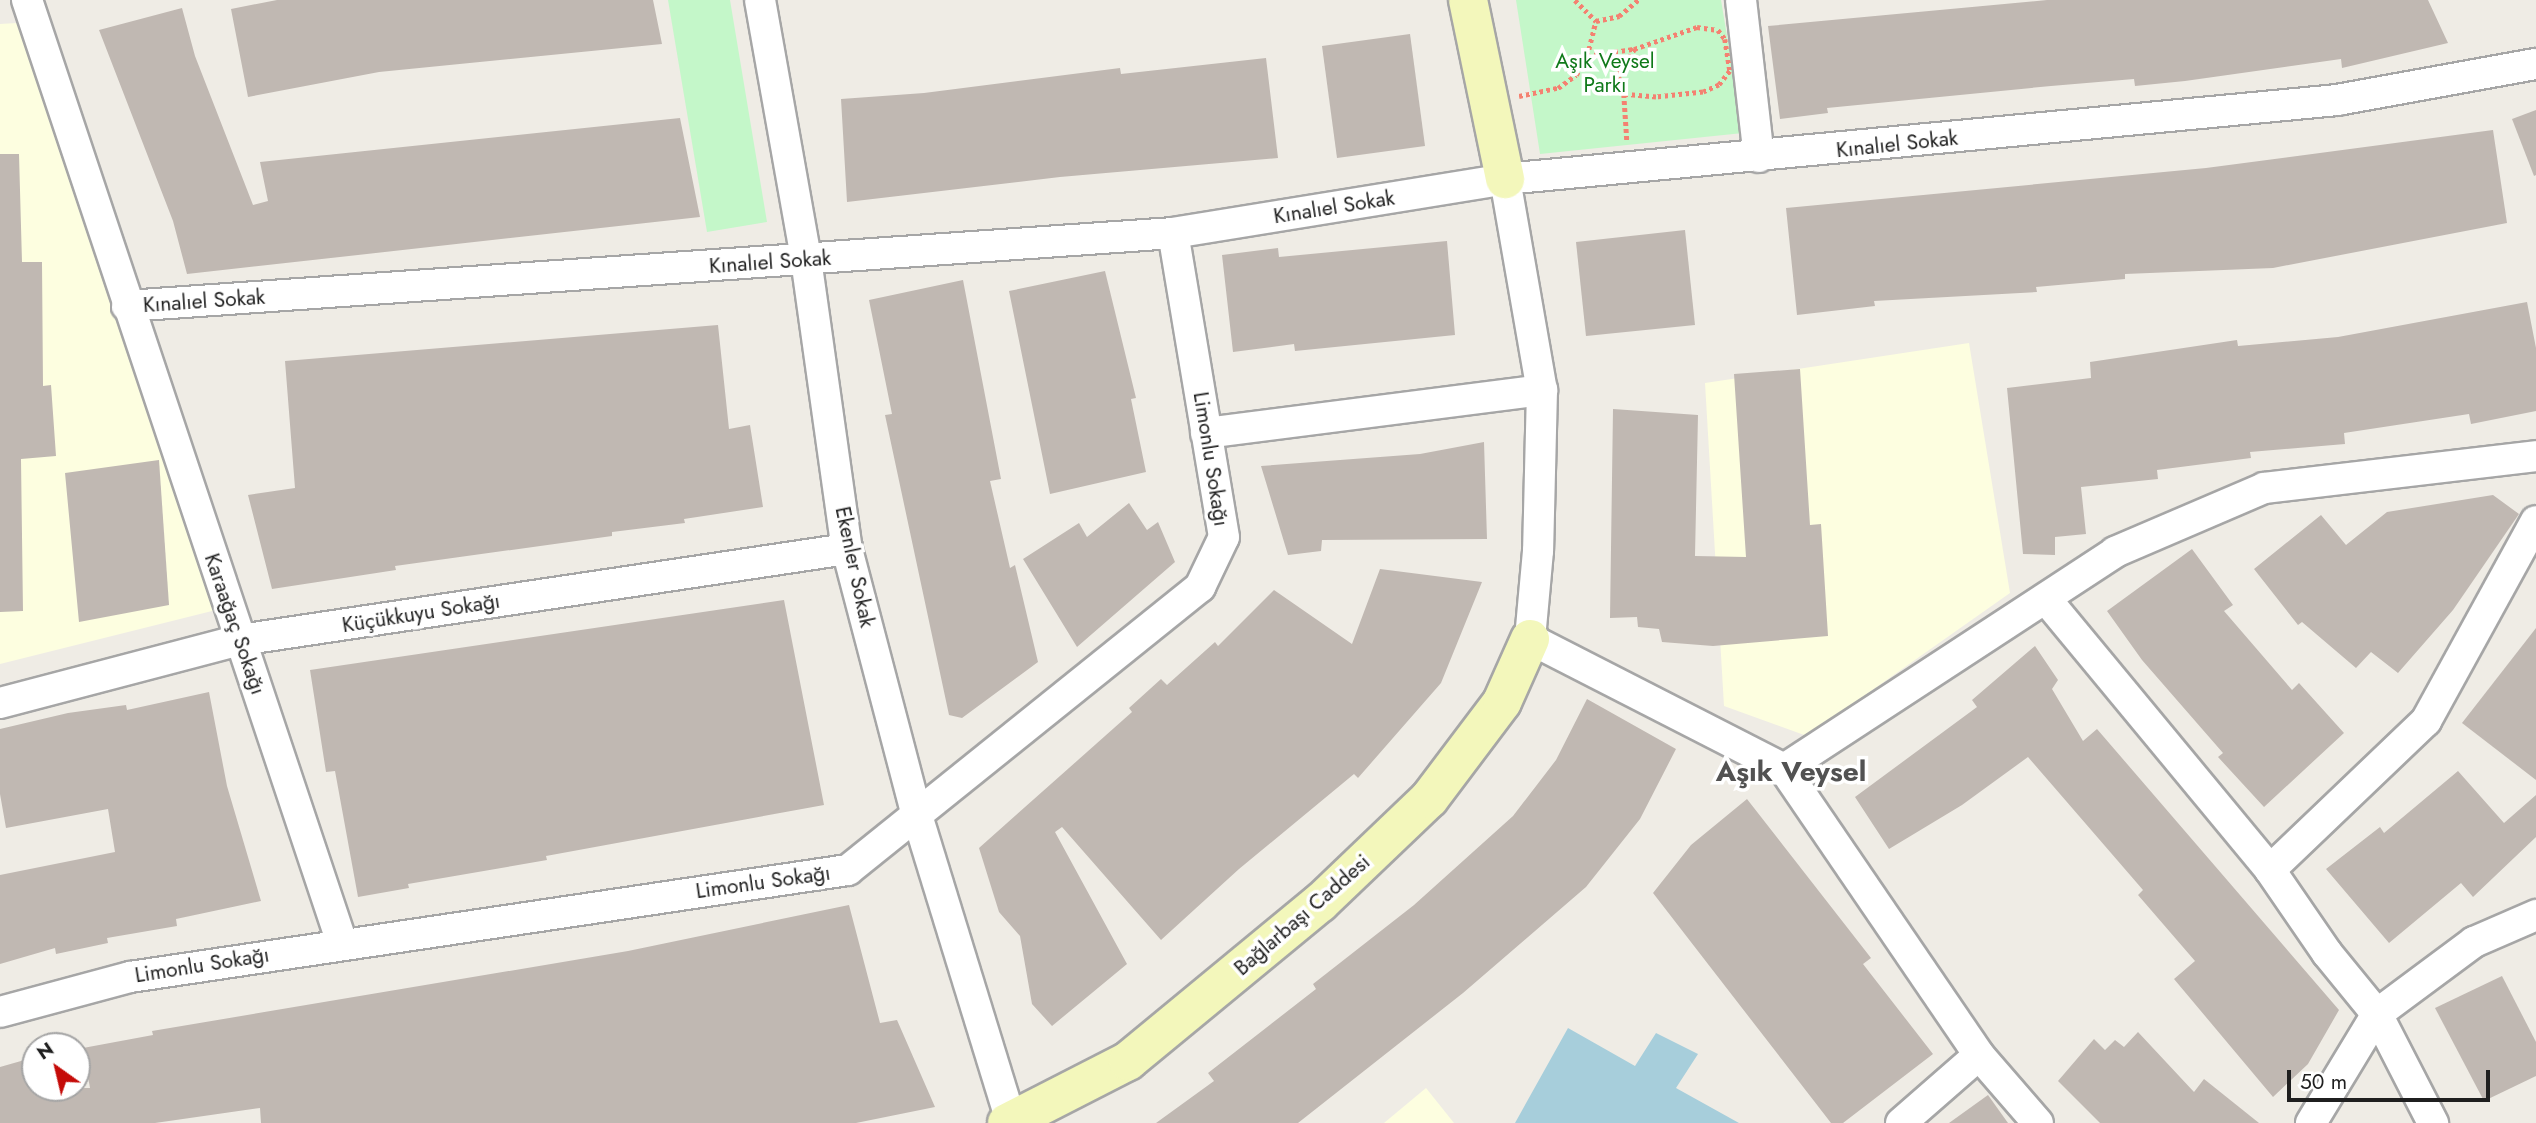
<!DOCTYPE html>
<html>
<head>
<meta charset="utf-8">
<style>
  body { margin:0 }
  #map { position:relative; width:2536px; height:1123px; overflow:hidden; background:#efece5; font-family:Jost,sans-serif }
  div>[style] { position:absolute }
  [style*='--x'] { left:calc(var(--x)*1px); top:calc(var(--y)*1px); width:calc(var(--w)*1px); rotate:calc(var(--a)*1deg) }
  .education>* { inset:0; background:#fdfee0 }
  .park>* { inset:0; background:#c4f7c9 }
  .water>* { inset:0; background:#a7cedb }
  .building>* { inset:0; background:#c0b8b2 }
  .path>* { height:4.5px; margin-top:-2.25px; transform-origin:0; background:repeating-linear-gradient(90deg,#f48171 0 3.5px,transparent 0 7px) }
  .roads { filter:drop-shadow(2px 0 #a6a6a6) drop-shadow(-2px 0 #a6a6a6) drop-shadow(0 2px #a6a6a6) drop-shadow(0 -2px #a6a6a6) }
  .street>* { height:30px; margin:-15px; padding:0 15px; transform-origin:15px; border-radius:15px; background:#fff }
  .secondary>* { height:38px; margin:-19px; padding:0 19px; transform-origin:19px; border-radius:19px; background:#f3f7bb }
  span { translate:-50% -50%; white-space:nowrap; text-align:center; line-height:1.15; -webkit-text-stroke:7px #fff; paint-order:stroke }
  .park-label { font-size:21px; color:#10791a }
  .street-label { font-size:21px; color:#1f1f1f }
  .district-label { font-size:28px; color:#525252; font-weight:700 }
  .north { position:absolute; left:21px; top:1032px; width:70px; height:70px; box-sizing:border-box; background:#fff; border:2px solid #a5a5a5; border-radius:50%; rotate:326deg; font-size:19px; font-weight:700; line-height:28px; text-align:center; color:#1f1f1f }
  .north::after { content:''; display:block; margin:auto; width:24px; height:32px; background:#c50b08; clip-path:polygon(50% 0,100% 100%,50% 72%,0 100%) }
  .scale { position:absolute; left:2287px; top:1070px; width:203px; height:32px; box-sizing:border-box; border:4px solid #1f1f1f; border-top:0; padding-left:9px; font-size:21px; line-height:24px; white-space:nowrap; color:#1f1f1f; -webkit-text-stroke:5px #fff; paint-order:stroke }
</style>
</head>
<body>
<div id="map">
  <div class="education">
    <div style="clip-path:polygon(17px 23px,216px 610px,0 664px,0 24px)"></div>
    <div style="clip-path:polygon(1969px 343px,2010px 593px,1807px 736px,1724px 706px,1705px 383px)"></div>
    <div style="clip-path:polygon(1426px 1088px,1454px 1123px,1384px 1123px)"></div>
  </div>
  <div class="park">
    <div style="clip-path:polygon(668px 0,730px 0,767px 222px,707px 232px)"></div>
    <div style="clip-path:polygon(1516px 0,1721px 0,1743px 133px,1540px 154px)"></div>
  </div>
  <div class="water">
    <div style="clip-path:polygon(1568px 1028px,1635px 1066px,1656px 1033px,1698px 1054px,1676px 1088px,1739px 1123px,1515px 1123px)"></div>
  </div>
  <div class="building">
    <div style="clip-path:polygon(277px 0,653px 0,662px 44px,379px 72px,248px 97px,231px 9px)"></div>
    <div style="clip-path:polygon(2047px 0,2428px 0,2448px 43px,2342px 68px,2341px 59px,2185px 81px,2135px 86px,2134px 79px,2051px 86px,1827px 108px,1828px 113px,1780px 119px,1768px 26px)"></div>
    <div style="clip-path:polygon(182px 8px,195px 56px,253px 205px,268px 201px,260px 162px,680px 118px,700px 217px,187px 274px,173px 221px,99px 30px)"></div>
    <div style="clip-path:polygon(1410px 34px,1425px 146px,1337px 158px,1322px 46px)"></div>
    <div style="clip-path:polygon(1266px 58px,1278px 158px,1060px 177px,847px 202px,841px 99px,924px 93px,1120px 68px,1121px 74px)"></div>
    <div style="clip-path:polygon(2536px 110px,2536px 175px,2534px 176px,2512px 119px)"></div>
    <div style="clip-path:polygon(2493px 130px,2507px 223px,2273px 268px,2125px 274px,2125px 279px,2036px 287px,2037px 292px,1874px 301px,1875px 306px,1797px 315px,1786px 208px,2206px 168px)"></div>
    <div style="clip-path:polygon(0 154px,19px 154px,22px 262px,42px 262px,43px 386px,51px 385px,56px 456px,21px 459px,23px 611px,0 612px)"></div>
    <div style="clip-path:polygon(1685px 230px,1695px 325px,1586px 336px,1576px 242px)"></div>
    <div style="clip-path:polygon(1447px 241px,1455px 335px,1295px 351px,1294px 344px,1233px 352px,1222px 255px,1278px 248px,1279px 257px)"></div>
    <div style="clip-path:polygon(1105px 271px,1136px 398px,1131px 399px,1146px 472px,1050px 494px,1009px 291px)"></div>
    <div style="clip-path:polygon(963px 280px,1001px 479px,990px 481px,1010px 568px,1015px 565px,1038px 662px,962px 718px,949px 715px,885px 415px,892px 414px,869px 300px)"></div>
    <div style="clip-path:polygon(2527px 302px,2536px 348px,2536px 411px,2471px 424px,2469px 414px,2344px 433px,2345px 444px,2250px 452px,2251px 458px,2157px 470px,2158px 479px,2081px 487px,2086px 534px,2055px 537px,2055px 555px,2023px 554px,2007px 388px,2091px 378px,2090px 362px,2237px 340px,2238px 346px,2338px 337px)"></div>
    <div style="clip-path:polygon(718px 325px,729px 429px,750px 425px,763px 507px,684px 519px,685px 523px,612px 532px,612px 536px,395px 566px,396px 570px,272px 589px,248px 495px,295px 488px,285px 361px)"></div>
    <div style="clip-path:polygon(1800px 369px,1810px 525px,1821px 524px,1828px 636px,1713px 646px,1662px 642px,1659px 629px,1638px 627px,1637px 617px,1610px 618px,1613px 409px,1698px 415px,1695px 556px,1746px 557px,1734px 374px)"></div>
    <div style="clip-path:polygon(1484px 442px,1487px 539px,1322px 540px,1321px 551px,1288px 555px,1261px 466px,1420px 454px)"></div>
    <div style="clip-path:polygon(159px 460px,169px 605px,79px 622px,65px 473px)"></div>
    <div style="clip-path:polygon(2493px 495px,2519px 514px,2453px 610px,2398px 673px,2371px 652px,2356px 668px,2302px 622px,2298px 625px,2254px 569px,2321px 515px,2346px 545px,2387px 512px)"></div>
    <div style="clip-path:polygon(1129px 503px,1147px 530px,1158px 522px,1175px 562px,1077px 647px,1023px 559px,1079px 523px,1087px 537px)"></div>
    <div style="clip-path:polygon(2192px 549px,2233px 605px,2224px 611px,2292px 690px,2299px 683px,2344px 733px,2264px 807px,2218px 757px,2223px 753px,2142px 660px,2107px 611px)"></div>
    <div style="clip-path:polygon(1380px 569px,1482px 582px,1441px 683px,1358px 778px,1354px 774px,1239px 869px,1161px 940px,1062px 827px,1055px 832px,1127px 964px,1052px 1026px,1032px 1004px,1020px 936px,999px 912px,979px 848px,1132px 712px,1129px 708px,1161px 679px,1167px 685px,1215px 642px,1218px 646px,1274px 590px,1352px 644px)"></div>
    <div style="clip-path:polygon(784px 600px,824px 805px,546px 856px,547px 860px,408px 884px,409px 888px,358px 897px,335px 771px,326px 772px,310px 670px)"></div>
    <div style="clip-path:polygon(2536px 628px,2536px 780px,2462px 723px)"></div>
    <div style="clip-path:polygon(2035px 646px,2058px 680px,2052px 689px,2083px 741px,2097px 729px,2339px 1010px,2308px 1064px,2273px 1097px,2174px 979px,2195px 961px,2138px 895px,2143px 890px,2028px 757px,1962px 805px,1889px 849px,1855px 797px,1977px 707px,1972px 700px)"></div>
    <div style="clip-path:polygon(209px 692px,227px 786px,261px 901px,176px 919px,177px 926px,107px 938px,108px 943px,56px 954px,55px 948px,0 964px,0 875px,115px 852px,108px 809px,6px 828px,0 794px,0 729px,68px 713px,126px 705px,127px 710px)"></div>
    <div style="clip-path:polygon(1587px 699px,1676px 749px,1640px 819px,1586px 887px,1463px 993px,1298px 1123px,1156px 1123px,1214px 1081px,1208px 1073px,1316px 989px,1313px 984px,1414px 905px,1513px 816px,1556px 760px)"></div>
    <div style="clip-path:polygon(2458px 771px,2504px 823px,2536px 795px,2536px 837px,2473px 897px,2461px 883px,2389px 943px,2326px 869px,2380px 827px,2384px 833px)"></div>
    <div style="clip-path:polygon(1747px 799px,1871px 958px,1863px 964px,1933px 1054px,1843px 1123px,1831px 1123px,1653px 893px,1691px 845px)"></div>
    <div style="clip-path:polygon(849px 905px,880px 1023px,897px 1020px,935px 1107px,856px 1123px,261px 1123px,260px 1108px,155px 1123px,0 1123px,0 1067px,35px 1057px,35px 1088px,90px 1088px,83px 1048px,153px 1035px,152px 1031px,628px 951px)"></div>
    <div style="clip-path:polygon(2502px 976px,2536px 1042px,2536px 1076px,2484px 1101px,2435px 1008px)"></div>
    <div style="clip-path:polygon(2138px 1032px,2194px 1092px,2204px 1079px,2259px 1123px,2100px 1123px,2058px 1081px,2094px 1039px,2105px 1050px,2115px 1040px,2124px 1047px)"></div>
    <div style="clip-path:polygon(1988px 1095px,2008px 1123px,1949px 1123px)"></div>
  </div>
  <div class="path">
    <div style="--x:1575;--y:0;--w:30;--a:45"></div>
    <div style="--x:1596;--y:21;--w:24;--a:-12"></div>
    <div style="--x:1619;--y:16;--w:25;--a:-40"></div>
    <div style="--x:1697;--y:27;--w:21;--a:8"></div>
    <div style="--x:1718;--y:30;--w:11;--a:52"></div>
    <div style="--x:1725;--y:39;--w:32;--a:81"></div>
    <div style="--x:1730;--y:71;--w:18;--a:128"></div>
    <div style="--x:1719;--y:85;--w:17;--a:156"></div>
    <div style="--x:1703;--y:92;--w:47;--a:173.9"></div>
    <div style="--x:1656;--y:97;--w:32;--a:-175"></div>
    <div style="--x:1624;--y:94;--w:20;--a:-108"></div>
    <div style="--x:1618;--y:75;--w:31;--a:-58"></div>
    <div style="--x:1634;--y:49;--w:67;--a:-19.2"></div>
    <div style="--x:1587;--y:56;--w:36;--a:-76"></div>
    <div style="--x:1624;--y:94;--w:46;--a:86.3"></div>
    <div style="--x:1519;--y:96;--w:40;--a:-12"></div>
    <div style="--x:1558;--y:88;--w:22;--a:-36"></div>
    <div style="--x:1576;--y:75;--w:22;--a:-60"></div>
    <div style="--x:1587;--y:56;--w:47;--a:-8.7"></div>
  </div>
  <div class="roads">
    <div class="street">
      <div style="--x:27;--y:0;--w:994;--a:71.53"></div>
      <div style="--x:760;--y:0;--w:263;--a:79.9"></div>
      <div style="--x:806;--y:259;--w:293;--a:82"></div>
      <div style="--x:847;--y:549;--w:272;--a:75.3"></div>
      <div style="--x:916;--y:812;--w:323;--a:72.9"></div>
      <div style="--x:1741;--y:0;--w:158;--a:83.5"></div>
      <div style="--x:1505;--y:179;--w:214;--a:80.1"></div>
      <div style="--x:1542;--y:390;--w:161;--a:91.4"></div>
      <div style="--x:1538;--y:551;--w:88;--a:95.2"></div>
      <div style="--x:1530;--y:639;--w:285;--a:27.1"></div>
      <div style="--x:1784;--y:769;--w:346;--a:55.7"></div>
      <div style="--x:1979;--y:1055;--w:90;--a:49.1"></div>
      <div style="--x:127;--y:306;--w:1049;--a:-3.99"></div>
      <div style="--x:1173;--y:233;--w:336;--a:-9.2"></div>
      <div style="--x:1505;--y:179;--w:836;--a:-5.42"></div>
      <div style="--x:2337;--y:100;--w:202;--a:-10.3"></div>
      <div style="--x:1206;--y:433;--w:339;--a:-7.3"></div>
      <div style="--x:2046;--y:599;--w:352;--a:50.4"></div>
      <div style="--x:2270;--y:870;--w:101;--a:55.5"></div>
      <div style="--x:2327;--y:953;--w:79;--a:50.7"></div>
      <div style="--x:2377;--y:1014;--w:123;--a:62.8"></div>
      <div style="--x:0;--y:703;--w:248;--a:-14.7"></div>
      <div style="--x:240;--y:640;--w:614;--a:-8.53"></div>
      <div style="--x:1784;--y:769;--w:396;--a:-33.2"></div>
      <div style="--x:2115;--y:552;--w:162;--a:-23.2"></div>
      <div style="--x:2264;--y:488;--w:274;--a:-6.7"></div>
      <div style="--x:2270;--y:870;--w:216;--a:-43.7"></div>
      <div style="--x:2426;--y:721;--w:228;--a:-61.2"></div>
      <div style="--x:0;--y:1012;--w:135;--a:-15.1"></div>
      <div style="--x:130;--y:977;--w:726;--a:-8.48"></div>
      <div style="--x:848;--y:870;--w:452;--a:-38.8"></div>
      <div style="--x:1200;--y:587;--w:55;--a:-64.4"></div>
      <div style="--x:1224;--y:537;--w:308;--a:-99.5"></div>
      <div style="--x:1901;--y:1123;--w:103;--a:-41.1"></div>
      <div style="--x:2311;--y:1123;--w:127;--a:-58.8"></div>
      <div style="--x:2377;--y:1014;--w:121;--a:-36.6"></div>
      <div style="--x:2474;--y:942;--w:68;--a:-23.5"></div>
    </div>
    <div class="secondary">
      <div style="--x:1468;--y:0;--w:183;--a:78.3"></div>
      <div style="--x:1007;--y:1123;--w:136;--a:-27.1"></div>
      <div style="--x:1128;--y:1061;--w:249;--a:-39.5"></div>
      <div style="--x:1320;--y:903;--w:151;--a:-43.7"></div>
      <div style="--x:1429;--y:799;--w:121;--a:-53"></div>
      <div style="--x:1502;--y:702;--w:69;--a:-66"></div>
    </div>
  </div>
  <div class="park-label">
    <span style="left:1605px;top:73px">Aşık Veysel<br>Parkı</span>
  </div>
  <div class="street-label">
    <span style="left:1897px;top:144px;rotate:-6deg">Kınalıel Sokak</span>
    <span style="left:1334px;top:207px;rotate:-9deg">Kınalıel Sokak</span>
    <span style="left:770px;top:262px;rotate:-4deg">Kınalıel Sokak</span>
    <span style="left:204px;top:301px;rotate:-4deg">Kınalıel Sokak</span>
    <span style="left:1211px;top:459px;rotate:81deg">Limonlu Sokağı</span>
    <span style="left:855px;top:567px;rotate:78deg">Ekenler Sokak</span>
    <span style="left:421px;top:613px;rotate:-9deg">Küçükkuyu Sokağı</span>
    <span style="left:235px;top:624px;rotate:71deg">Karaağaç Sokağı</span>
    <span style="left:763px;top:882px;rotate:-8deg">Limonlu Sokağı</span>
    <span style="left:1302px;top:915px;rotate:-41deg">Bağlarbaşı Caddesi</span>
    <span style="left:202px;top:965px;rotate:-9deg">Limonlu Sokağı</span>
  </div>
  <div class="district-label">
    <span style="left:1791px;top:772px">Aşık Veysel</span>
  </div>
  <div class="north">N</div>
  <div class="scale">50 m</div>
</div>
</body>
</html>
